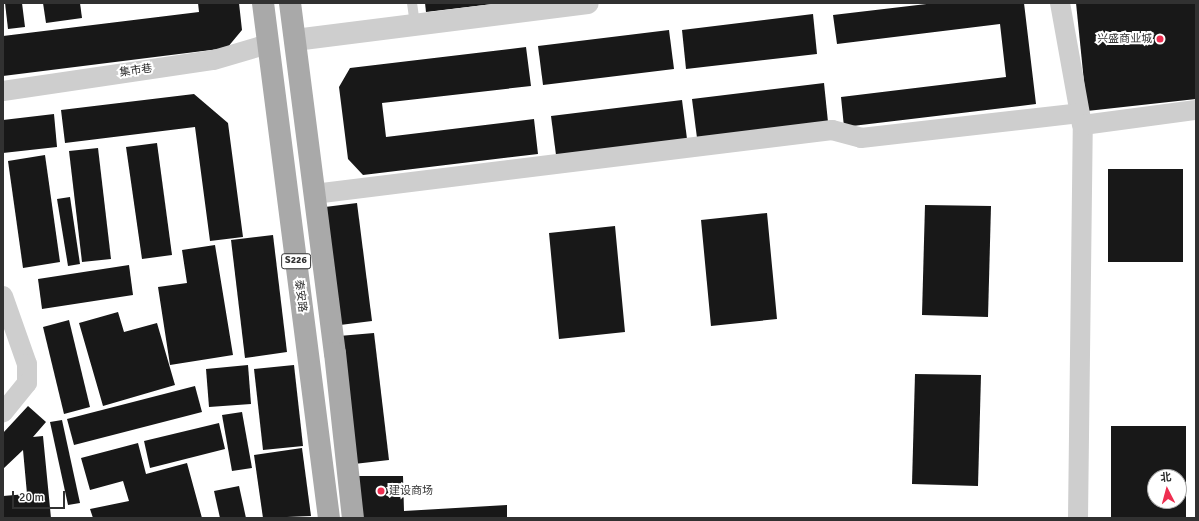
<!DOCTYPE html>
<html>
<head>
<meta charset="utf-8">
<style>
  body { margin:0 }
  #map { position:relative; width:1199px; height:521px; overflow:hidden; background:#fff; font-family:Signika,"Noto Sans SC",sans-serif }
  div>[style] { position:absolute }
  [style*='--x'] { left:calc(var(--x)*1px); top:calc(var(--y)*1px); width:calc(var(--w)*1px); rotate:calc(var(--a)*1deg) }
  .building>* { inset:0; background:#181818 }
  .service>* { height:10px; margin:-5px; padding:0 5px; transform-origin:5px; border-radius:5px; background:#cecece }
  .minor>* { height:20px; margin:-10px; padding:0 10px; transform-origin:10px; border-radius:10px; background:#cecece }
  .tertiary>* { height:22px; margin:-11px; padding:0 11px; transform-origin:11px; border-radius:11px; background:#cecece }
  .primary>* { height:22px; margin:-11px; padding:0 11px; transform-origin:11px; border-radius:11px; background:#a9a9a9 }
  .dots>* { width:11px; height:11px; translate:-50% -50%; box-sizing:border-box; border:2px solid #fff; border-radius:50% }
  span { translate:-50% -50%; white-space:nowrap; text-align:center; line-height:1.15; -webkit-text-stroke:4px #fff; paint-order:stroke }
  .shield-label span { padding:1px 3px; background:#fff; border:1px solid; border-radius:3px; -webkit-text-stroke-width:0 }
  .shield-label { font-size:10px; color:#313131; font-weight:700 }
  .poi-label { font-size:11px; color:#313131 }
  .right { translate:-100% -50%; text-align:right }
  .left { translate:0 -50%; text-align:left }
  .street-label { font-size:11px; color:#313131 }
  .frame { position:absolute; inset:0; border:4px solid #313131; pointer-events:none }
  .north { position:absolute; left:1147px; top:469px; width:40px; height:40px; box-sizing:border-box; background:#fff; border:1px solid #adadad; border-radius:50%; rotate:354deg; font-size:11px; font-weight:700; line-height:16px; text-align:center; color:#313131 }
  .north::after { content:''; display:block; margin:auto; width:14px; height:18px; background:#ee2e50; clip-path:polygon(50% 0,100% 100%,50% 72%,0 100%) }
  .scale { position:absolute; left:12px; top:491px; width:53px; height:18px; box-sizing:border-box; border:2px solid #313131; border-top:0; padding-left:5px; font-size:12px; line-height:14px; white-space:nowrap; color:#313131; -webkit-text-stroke:3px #fff; paint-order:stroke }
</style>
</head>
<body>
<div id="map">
  <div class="building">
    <div style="clip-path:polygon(5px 3px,22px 3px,25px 27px,8px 29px)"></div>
    <div style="clip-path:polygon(43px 3px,80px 3px,82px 18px,46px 23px)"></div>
    <div style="clip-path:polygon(198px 3px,239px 3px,242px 30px,227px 48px,3px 76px,3px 36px,199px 12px)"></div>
    <div style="clip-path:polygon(425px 3px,493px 3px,493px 4px,426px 12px)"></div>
    <div style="clip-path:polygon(935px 3px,1024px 3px,1036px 104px,844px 127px,841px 97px,1006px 77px,1000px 24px,837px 44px,833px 15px)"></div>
    <div style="clip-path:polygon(1076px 3px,1196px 3px,1196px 99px,1087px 111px)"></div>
    <div style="clip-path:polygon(813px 14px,817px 54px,686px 69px,682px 30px)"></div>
    <div style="clip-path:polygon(669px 30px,674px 69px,543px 85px,538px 46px)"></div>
    <div style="clip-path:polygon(526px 47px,531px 86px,382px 103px,386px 137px,534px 119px,538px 154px,363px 175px,348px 159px,339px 87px,350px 68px)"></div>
    <div style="clip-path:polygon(824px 83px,828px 122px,697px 138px,692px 99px)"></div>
    <div style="clip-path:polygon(194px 94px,228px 123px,243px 237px,210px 241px,195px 127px,65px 143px,61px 110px)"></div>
    <div style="clip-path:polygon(682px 100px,687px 139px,556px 155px,551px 116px)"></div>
    <div style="clip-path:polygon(54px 114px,57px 147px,3px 153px,3px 120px)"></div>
    <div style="clip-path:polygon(157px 143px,172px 255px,142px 259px,126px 147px)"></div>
    <div style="clip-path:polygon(98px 148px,111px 259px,82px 262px,69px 151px)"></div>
    <div style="clip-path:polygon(45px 155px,60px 262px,23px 268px,8px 161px)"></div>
    <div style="clip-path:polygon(1108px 169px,1183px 169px,1183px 262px,1108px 262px)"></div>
    <div style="clip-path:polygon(70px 197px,80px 264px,68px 266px,57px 199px)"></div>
    <div style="clip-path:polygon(357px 203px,372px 321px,340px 325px,325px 207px)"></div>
    <div style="clip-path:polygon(925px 205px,991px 206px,988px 317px,922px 315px)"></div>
    <div style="clip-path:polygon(767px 213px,777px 319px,711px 326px,701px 220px)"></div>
    <div style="clip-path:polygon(615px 226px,625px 332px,559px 339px,549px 233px)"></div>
    <div style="clip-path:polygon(273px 235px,287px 352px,245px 358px,231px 240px)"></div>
    <div style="clip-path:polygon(215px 245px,233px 355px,170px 365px,158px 287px,187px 283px,182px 250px)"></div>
    <div style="clip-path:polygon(129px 265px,133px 295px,42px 309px,38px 279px)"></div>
    <div style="clip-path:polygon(118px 312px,124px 332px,157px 323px,175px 385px,103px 406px,79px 323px)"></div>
    <div style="clip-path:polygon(69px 320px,90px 407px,64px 414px,43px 327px)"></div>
    <div style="clip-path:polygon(374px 333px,389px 460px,354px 464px,339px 336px)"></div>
    <div style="clip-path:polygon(248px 365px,251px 404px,209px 407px,206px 369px)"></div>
    <div style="clip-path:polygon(294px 365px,303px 446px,263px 450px,254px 369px)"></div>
    <div style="clip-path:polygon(915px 374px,981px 375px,978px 486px,912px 484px)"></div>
    <div style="clip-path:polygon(195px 386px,202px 412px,74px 445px,67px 419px)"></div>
    <div style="clip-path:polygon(28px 406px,46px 422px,33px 437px,43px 436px,51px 518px,3px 518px,3px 496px,27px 494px,23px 450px,3px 469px,3px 433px)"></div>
    <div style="clip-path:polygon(242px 412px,252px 468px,232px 471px,222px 415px)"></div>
    <div style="clip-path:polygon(62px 420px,80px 503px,68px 505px,50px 422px)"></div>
    <div style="clip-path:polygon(219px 423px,225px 449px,150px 468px,144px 441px)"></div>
    <div style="clip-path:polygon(evenodd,1111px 426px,1186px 426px,1186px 518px,1111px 518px,1111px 426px,1155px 477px,1179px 477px,1179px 501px,1155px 501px,1155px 477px)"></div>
    <div style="clip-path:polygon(138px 443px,146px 474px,187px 463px,202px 518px,93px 518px,90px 509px,129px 501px,123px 481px,90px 490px,81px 458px)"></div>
    <div style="clip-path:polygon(302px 448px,311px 516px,263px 518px,254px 455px)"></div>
    <div style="clip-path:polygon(356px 476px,403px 476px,404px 511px,507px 505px,507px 518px,363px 518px)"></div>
    <div style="clip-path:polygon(239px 486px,246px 518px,220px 518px,214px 491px)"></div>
  </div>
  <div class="service">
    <div style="--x:412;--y:3;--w:22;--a:82"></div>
  </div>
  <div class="minor">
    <div style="--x:1060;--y:3;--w:124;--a:79.8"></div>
    <div style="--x:3;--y:91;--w:213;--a:-8.4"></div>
    <div style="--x:214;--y:60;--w:56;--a:-16.5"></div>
    <div style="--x:314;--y:194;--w:522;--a:-7.04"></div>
    <div style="--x:832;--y:130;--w:30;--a:15"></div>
    <div style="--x:861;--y:138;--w:220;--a:-6.5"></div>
    <div style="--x:3;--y:296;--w:72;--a:70.6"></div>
    <div style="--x:27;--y:364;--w:19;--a:90"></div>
    <div style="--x:27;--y:383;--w:38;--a:129"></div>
    <div style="--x:1078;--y:518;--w:393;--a:-89.3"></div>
    <div style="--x:1083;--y:125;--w:114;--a:-7.6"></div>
  </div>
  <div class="tertiary">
    <div style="--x:295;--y:40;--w:295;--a:-7.2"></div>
  </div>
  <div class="primary">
    <div style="--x:263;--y:3;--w:519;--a:82.7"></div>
    <div style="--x:290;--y:3;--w:353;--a:82.7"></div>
    <div style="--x:335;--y:353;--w:166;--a:83.8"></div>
  </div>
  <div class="dots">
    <div style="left:1160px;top:39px;background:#ee2e50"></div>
    <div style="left:381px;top:491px;background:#ee2e50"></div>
  </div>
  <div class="shield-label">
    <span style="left:296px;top:261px">S226</span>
  </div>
  <div class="poi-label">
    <span class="right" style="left:1152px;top:39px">兴盛商业城</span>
    <span class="left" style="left:389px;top:491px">建设商场</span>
  </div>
  <div class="street-label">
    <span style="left:136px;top:71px;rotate:-8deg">集市巷</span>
    <span style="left:300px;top:296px;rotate:83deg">泰安路</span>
  </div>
  <div class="frame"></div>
  <div class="north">北</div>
  <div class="scale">20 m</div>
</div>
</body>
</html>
